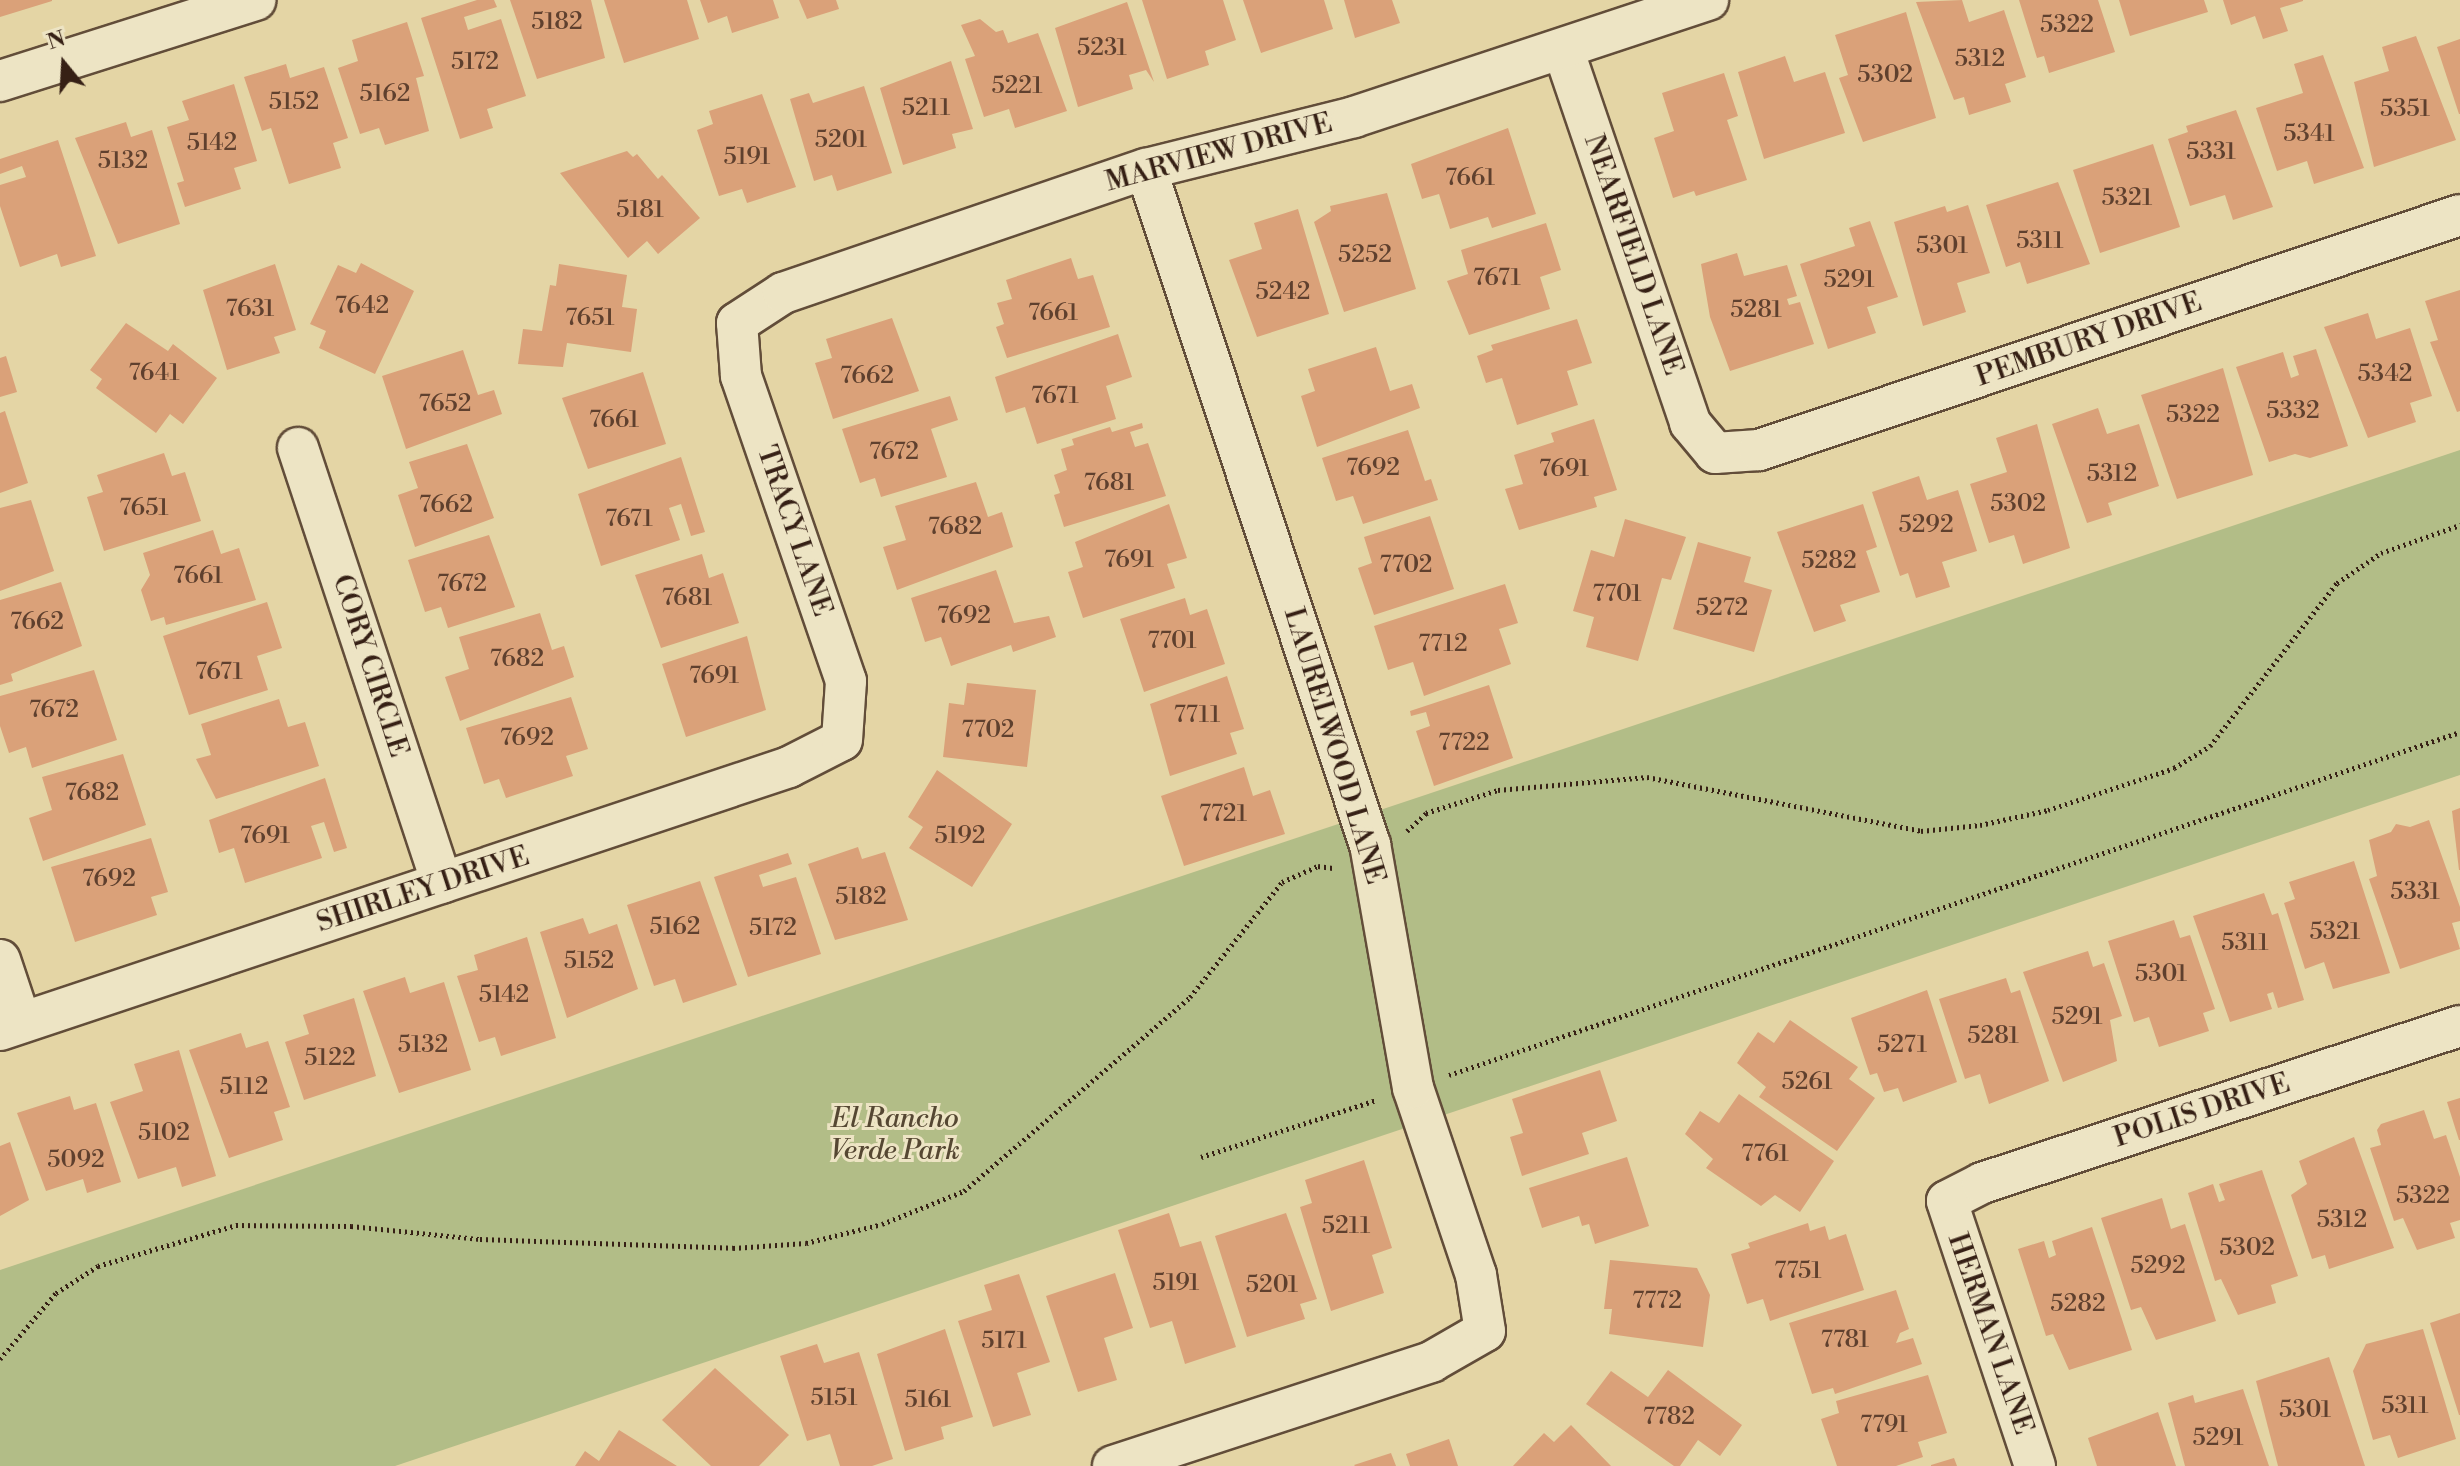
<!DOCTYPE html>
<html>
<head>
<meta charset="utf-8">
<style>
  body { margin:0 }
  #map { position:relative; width:2460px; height:1466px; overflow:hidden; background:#e4d5a5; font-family:"Libre Bodoni",serif }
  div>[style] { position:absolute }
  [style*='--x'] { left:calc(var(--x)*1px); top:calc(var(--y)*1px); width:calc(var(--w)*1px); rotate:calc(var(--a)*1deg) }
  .green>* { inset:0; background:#b2bd87 }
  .building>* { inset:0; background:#daa179 }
  .path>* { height:5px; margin-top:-2.5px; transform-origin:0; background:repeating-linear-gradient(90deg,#362015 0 2px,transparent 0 6px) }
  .roads { filter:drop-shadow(2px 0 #624d39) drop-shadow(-2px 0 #624d39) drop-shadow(0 2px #624d39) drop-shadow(0 -2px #624d39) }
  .street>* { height:40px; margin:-20px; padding:0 20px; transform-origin:20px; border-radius:20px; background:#ede4c4 }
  span { translate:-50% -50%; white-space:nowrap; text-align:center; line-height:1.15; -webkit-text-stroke:6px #ede4c4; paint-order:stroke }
  .number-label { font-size:24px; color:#5f402e }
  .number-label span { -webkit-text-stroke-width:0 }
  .street-label { font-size:28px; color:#362015 }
  .park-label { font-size:28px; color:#554732; font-style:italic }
  .north { position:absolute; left:24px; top:24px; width:80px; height:80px; -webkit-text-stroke:6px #ede4c4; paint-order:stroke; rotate:342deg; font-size:22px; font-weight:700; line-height:32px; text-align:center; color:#362015 }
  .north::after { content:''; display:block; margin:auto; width:28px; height:36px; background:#362015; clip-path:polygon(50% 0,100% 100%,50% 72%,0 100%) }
</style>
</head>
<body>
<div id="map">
  <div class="green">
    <div style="clip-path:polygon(2460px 450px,2460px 775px,395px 1466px,0 1466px,0 1270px)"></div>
  </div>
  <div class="building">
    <div style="clip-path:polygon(0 0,52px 0,52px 1px,0 17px)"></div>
    <div style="clip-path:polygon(477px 0,494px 0,497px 7px,464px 17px,468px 30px,501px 19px,526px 96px,487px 109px,493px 128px,460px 139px,421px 18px)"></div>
    <div style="clip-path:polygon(510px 0,591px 0,605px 58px,537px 79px)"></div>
    <div style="clip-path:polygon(604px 0,687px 0,699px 39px,624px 63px)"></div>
    <div style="clip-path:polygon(700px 0,773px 0,779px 18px,732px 33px,727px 16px,708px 23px)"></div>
    <div style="clip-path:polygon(799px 0,836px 0,839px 9px,807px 19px)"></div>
    <div style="clip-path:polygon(1142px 0,1223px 0,1236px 40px,1205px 51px,1209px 65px,1167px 79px)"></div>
    <div style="clip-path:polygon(1243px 0,1324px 0,1333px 29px,1261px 53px)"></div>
    <div style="clip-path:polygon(1344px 0,1392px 0,1400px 23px,1355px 38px)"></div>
    <div style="clip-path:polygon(1962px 0,1969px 22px,2004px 10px,2026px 77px,2005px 84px,2011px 102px,1969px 115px,1964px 97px,1954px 100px,1916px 2px)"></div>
    <div style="clip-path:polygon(2019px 0,2098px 0,2115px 52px,2049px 73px,2044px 56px,2037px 58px)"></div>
    <div style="clip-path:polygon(2119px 0,2204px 0,2208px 12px,2130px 36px)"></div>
    <div style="clip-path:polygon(2223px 0,2303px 0,2303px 1px,2280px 8px,2288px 31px,2263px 39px,2255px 16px,2231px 25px)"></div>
    <div style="clip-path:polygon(1127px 2px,1154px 82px,1146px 70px,1129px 75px,1133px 89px,1078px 107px,1055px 28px)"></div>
    <div style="clip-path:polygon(1906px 12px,1936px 118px,1863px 142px,1839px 78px,1848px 75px,1835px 35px)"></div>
    <div style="clip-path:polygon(980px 19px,996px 32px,1003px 30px,1008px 43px,1038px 33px,1067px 111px,1015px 128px,1009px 109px,984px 117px,965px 59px,975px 56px,961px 25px)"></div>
    <div style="clip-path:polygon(407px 22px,424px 76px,416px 78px,429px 131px,385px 145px,379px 128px,360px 134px,338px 68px,358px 61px,352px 40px)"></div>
    <div style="clip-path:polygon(2416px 36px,2456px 140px,2374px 167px,2354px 82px,2389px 71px,2382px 47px)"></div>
    <div style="clip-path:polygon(2460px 39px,2460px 114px,2459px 114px,2437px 47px)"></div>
    <div style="clip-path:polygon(2323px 55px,2364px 168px,2314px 184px,2307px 161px,2277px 171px,2256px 108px,2303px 93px,2294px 64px)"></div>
    <div style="clip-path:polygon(1785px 56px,1794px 82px,1825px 72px,1845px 133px,1764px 159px,1738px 72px)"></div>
    <div style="clip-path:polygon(951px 61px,973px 129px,952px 134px,956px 148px,903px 165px,880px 88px)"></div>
    <div style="clip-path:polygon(286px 64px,290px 78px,324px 67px,348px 138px,333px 143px,341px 168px,289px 184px,271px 128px,262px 131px,244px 77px)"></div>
    <div style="clip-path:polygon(1724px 73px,1738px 116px,1727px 120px,1747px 180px,1696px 196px,1694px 191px,1673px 198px,1654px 138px,1674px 131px,1662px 93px)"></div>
    <div style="clip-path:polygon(234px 84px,257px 161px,234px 168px,241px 189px,185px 207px,177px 183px,184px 181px,167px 127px,189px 120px,182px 101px)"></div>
    <div style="clip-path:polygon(864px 86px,892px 173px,837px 191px,832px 175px,814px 181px,790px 99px,809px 93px,813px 103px)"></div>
    <div style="clip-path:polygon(762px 94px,796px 187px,747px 203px,742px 189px,719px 196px,697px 130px,713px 124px,709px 111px)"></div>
    <div style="clip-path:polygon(2236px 110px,2273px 207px,2233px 220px,2225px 195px,2190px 206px,2168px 139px,2188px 132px,2186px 126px)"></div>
    <div style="clip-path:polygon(126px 122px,131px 137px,152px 130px,180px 224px,118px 244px,75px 138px)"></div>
    <div style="clip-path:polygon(1508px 128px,1536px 214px,1492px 228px,1488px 217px,1450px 229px,1439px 194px,1422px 199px,1411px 164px)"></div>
    <div style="clip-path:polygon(58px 140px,96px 256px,61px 267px,57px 254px,20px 267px,0 206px,0 185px,26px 177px,22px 166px,0 174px,0 159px)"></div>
    <div style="clip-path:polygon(2153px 144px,2180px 227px,2100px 253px,2073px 170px)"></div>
    <div style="clip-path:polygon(627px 151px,633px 157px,637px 154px,658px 179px,662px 175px,700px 218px,658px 254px,647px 241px,628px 258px,560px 173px)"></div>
    <div style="clip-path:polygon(2058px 182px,2090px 264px,2027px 284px,2020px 262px,2006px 267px,1986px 205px)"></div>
    <div style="clip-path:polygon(1387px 193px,1416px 289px,1344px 312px,1314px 222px,1331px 211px,1330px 206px)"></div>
    <div style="clip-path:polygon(1968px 205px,1990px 273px,1957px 283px,1966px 312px,1923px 326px,1894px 222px,1945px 206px,1947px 212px)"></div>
    <div style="clip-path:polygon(1298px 209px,1329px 314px,1257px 337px,1229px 260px,1262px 249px,1254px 223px)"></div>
    <div style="clip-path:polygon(1870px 221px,1898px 297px,1867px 307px,1876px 333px,1828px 349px,1800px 264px,1855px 246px,1849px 228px)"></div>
    <div style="clip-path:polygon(1546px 223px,1561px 270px,1540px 277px,1550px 309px,1469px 335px,1447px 281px,1468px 274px,1461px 250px)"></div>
    <div style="clip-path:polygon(1737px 253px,1744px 276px,1787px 265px,1797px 296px,1787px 299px,1789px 305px,1800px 302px,1814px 344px,1730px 371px,1710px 317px,1701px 264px)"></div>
    <div style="clip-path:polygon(1071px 258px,1078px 279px,1093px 275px,1110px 327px,1007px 358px,996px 327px,1004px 324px,997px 303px,1012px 299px,1006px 280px)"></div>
    <div style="clip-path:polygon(361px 263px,414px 291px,375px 374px,319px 348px,326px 331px,310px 324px,338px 265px,356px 273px)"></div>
    <div style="clip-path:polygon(275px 264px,296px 330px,274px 337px,280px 353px,227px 370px,203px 290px)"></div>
    <div style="clip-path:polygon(559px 264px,627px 275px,622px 307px,637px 309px,631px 352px,567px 343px,563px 367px,518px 364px,523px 329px,542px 331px,550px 285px,556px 286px)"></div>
    <div style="clip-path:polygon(2460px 290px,2460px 411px,2457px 412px,2430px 342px,2438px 340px,2425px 301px)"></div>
    <div style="clip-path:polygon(2368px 313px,2376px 339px,2410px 328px,2432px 396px,2410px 403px,2416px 422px,2368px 438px,2324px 327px)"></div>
    <div style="clip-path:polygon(892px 318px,919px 391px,833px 419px,815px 363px,832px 358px,826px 339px)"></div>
    <div style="clip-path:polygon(1577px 319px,1592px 363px,1567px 371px,1578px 405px,1517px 425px,1502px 378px,1486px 383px,1477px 356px,1493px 350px,1491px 345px)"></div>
    <div style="clip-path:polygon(126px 323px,168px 351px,173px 344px,217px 378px,183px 424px,170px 414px,156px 433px,96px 388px,102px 379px,90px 370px)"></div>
    <div style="clip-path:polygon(1118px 334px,1132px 377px,1106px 386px,1116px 419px,1037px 444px,1025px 407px,1006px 413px,995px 377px)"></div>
    <div style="clip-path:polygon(1376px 347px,1390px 391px,1412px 384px,1420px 408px,1317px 447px,1301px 396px,1315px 391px,1308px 369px)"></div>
    <div style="clip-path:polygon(2316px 349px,2348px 446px,2310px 458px,2295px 454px,2269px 462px,2236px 367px,2283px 352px,2291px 378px,2299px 375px,2293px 356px)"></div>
    <div style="clip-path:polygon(463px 350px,478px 395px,494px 390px,502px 414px,406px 449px,382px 376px)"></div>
    <div style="clip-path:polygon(6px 356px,17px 392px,0 397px,0 358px)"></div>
    <div style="clip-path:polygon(2223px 368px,2253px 475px,2177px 499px,2141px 395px)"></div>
    <div style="clip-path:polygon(643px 372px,666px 444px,588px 469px,562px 398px)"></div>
    <div style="clip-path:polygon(950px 396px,958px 420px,931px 429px,947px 477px,881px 497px,875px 478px,860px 483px,842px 429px)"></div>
    <div style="clip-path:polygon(2098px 408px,2107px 434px,2139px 424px,2159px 486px,2108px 503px,2112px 515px,2087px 523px,2052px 424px)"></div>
    <div style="clip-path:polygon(5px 411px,28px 483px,0 493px,0 413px)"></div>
    <div style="clip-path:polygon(1594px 419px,1617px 490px,1594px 497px,1597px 507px,1519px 530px,1505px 489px,1523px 484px,1514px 455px,1554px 442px,1551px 433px)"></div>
    <div style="clip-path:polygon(1142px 423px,1143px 428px,1130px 432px,1135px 447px,1148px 443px,1166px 496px,1064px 527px,1054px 495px,1060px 493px,1054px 475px,1067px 470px,1061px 449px,1074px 445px,1072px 439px,1110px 427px,1112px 432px)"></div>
    <div style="clip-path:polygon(2037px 424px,2070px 548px,2023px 564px,2014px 535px,1989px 543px,1970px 484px,2007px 472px,1996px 438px)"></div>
    <div style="clip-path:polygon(1408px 430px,1425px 481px,1431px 479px,1438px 500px,1363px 524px,1353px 496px,1336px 501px,1322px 458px)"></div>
    <div style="clip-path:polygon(467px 444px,494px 518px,415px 547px,398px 495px,418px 488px,409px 462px)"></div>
    <div style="clip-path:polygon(164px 453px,172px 476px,185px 472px,201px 521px,104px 551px,87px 497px,103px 492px,97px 475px)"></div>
    <div style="clip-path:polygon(681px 457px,705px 532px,691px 536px,681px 504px,669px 508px,680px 540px,601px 566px,578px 494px)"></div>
    <div style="clip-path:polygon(1919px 476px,1927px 500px,1958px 490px,1977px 551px,1942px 562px,1950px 587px,1916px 598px,1908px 573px,1900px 576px,1872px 492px)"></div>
    <div style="clip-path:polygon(976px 482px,988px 517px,1002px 512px,1013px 547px,897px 590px,883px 547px,906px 540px,895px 506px)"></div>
    <div style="clip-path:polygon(31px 500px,54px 571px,0 591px,0 508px)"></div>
    <div style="clip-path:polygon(1169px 504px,1187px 558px,1167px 564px,1175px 588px,1083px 618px,1068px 572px,1083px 567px,1075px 542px)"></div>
    <div style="clip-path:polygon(1863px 504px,1877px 547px,1866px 551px,1880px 592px,1840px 605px,1846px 621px,1814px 632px,1777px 532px)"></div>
    <div style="clip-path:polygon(1430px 516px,1454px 589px,1374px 615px,1358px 568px,1372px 563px,1364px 537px)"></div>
    <div style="clip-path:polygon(1625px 519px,1686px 537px,1671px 580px,1662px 578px,1638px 661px,1586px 647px,1594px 617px,1573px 611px,1591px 550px,1614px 557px)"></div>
    <div style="clip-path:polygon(213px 530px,221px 554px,239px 548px,256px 600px,166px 625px,164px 617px,151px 621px,141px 590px,150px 575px,143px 553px)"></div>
    <div style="clip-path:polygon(489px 535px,515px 607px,448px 628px,441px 607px,425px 612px,408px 560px)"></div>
    <div style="clip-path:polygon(1698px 542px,1751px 557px,1744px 582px,1772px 590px,1754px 652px,1673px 629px)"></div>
    <div style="clip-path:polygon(702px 554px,709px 578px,723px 573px,739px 623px,661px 648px,635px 575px)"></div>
    <div style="clip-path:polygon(996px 570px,1014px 623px,1049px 616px,1056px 637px,1013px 652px,1011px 645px,951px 666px,941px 637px,925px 642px,911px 598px)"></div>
    <div style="clip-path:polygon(61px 582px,82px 646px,11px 674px,13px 681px,0 685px,0 600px)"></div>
    <div style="clip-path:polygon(1505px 584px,1518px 623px,1499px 629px,1511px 664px,1424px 696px,1413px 662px,1388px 670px,1374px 626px)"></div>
    <div style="clip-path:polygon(1185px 598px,1190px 615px,1207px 609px,1225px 664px,1144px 692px,1120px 619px)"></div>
    <div style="clip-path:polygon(267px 602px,282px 648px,257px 656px,268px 690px,189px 715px,163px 636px)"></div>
    <div style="clip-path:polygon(540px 613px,552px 650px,564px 646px,574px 677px,460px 721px,445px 677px,469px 669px,459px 637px)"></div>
    <div style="clip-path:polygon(747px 636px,766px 710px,686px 737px,662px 664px)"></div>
    <div style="clip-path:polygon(94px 670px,117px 740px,32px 768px,26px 747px,9px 753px,0 726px,0 696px)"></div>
    <div style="clip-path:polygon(1227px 676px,1244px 729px,1230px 733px,1237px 754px,1170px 776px,1150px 704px)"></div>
    <div style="clip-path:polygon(967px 683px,1036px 690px,1027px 767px,943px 757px,949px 703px,964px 705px)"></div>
    <div style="clip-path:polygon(1489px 685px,1513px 758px,1434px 786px,1416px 731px,1430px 726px,1426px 712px,1411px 716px,1410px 711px)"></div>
    <div style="clip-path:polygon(571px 697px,588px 749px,566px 756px,573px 776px,506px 798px,499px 779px,484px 784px,466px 728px)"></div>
    <div style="clip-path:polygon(279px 699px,288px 727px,305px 722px,319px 766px,216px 799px,196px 759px,211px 755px,201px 724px)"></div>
    <div style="clip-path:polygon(123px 754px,146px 825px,43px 861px,29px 818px,52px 810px,42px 777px)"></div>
    <div style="clip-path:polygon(1244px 767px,1253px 796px,1270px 790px,1285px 834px,1184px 866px,1161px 796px)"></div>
    <div style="clip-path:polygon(937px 770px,1012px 824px,972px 887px,909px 848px,923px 827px,908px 817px)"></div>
    <div style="clip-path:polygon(325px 778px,347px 848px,334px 852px,324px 822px,311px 826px,322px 858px,245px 883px,234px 848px,219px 853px,209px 820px)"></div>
    <div style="clip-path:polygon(2460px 808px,2460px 870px,2459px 870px,2452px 811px)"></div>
    <div style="clip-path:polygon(2429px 820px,2460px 907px,2460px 921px,2452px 923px,2460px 949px,2400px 969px,2369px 879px,2377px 876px,2369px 840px,2391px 832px,2396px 824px,2410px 827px)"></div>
    <div style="clip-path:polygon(151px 838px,168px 892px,151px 897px,157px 915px,75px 942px,51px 867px)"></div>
    <div style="clip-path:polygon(858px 847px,862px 859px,885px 852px,908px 920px,835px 940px,808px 864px)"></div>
    <div style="clip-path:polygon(788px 853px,792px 864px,759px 875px,763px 887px,796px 877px,821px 954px,748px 977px,714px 877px)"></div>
    <div style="clip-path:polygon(2354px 861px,2390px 973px,2333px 989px,2324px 962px,2305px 969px,2284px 903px,2295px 899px,2289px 882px)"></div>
    <div style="clip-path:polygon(700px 881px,737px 985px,683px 1003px,675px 979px,654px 986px,627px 905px)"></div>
    <div style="clip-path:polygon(2264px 893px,2272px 915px,2278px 913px,2304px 1000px,2278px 1008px,2273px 992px,2267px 994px,2272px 1009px,2230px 1022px,2193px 916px)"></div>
    <div style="clip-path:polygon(583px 918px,589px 934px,617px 924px,638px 989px,567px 1018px,540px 932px)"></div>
    <div style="clip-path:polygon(2174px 920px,2180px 938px,2190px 935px,2215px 1009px,2203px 1013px,2209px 1031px,2159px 1047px,2149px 1017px,2134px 1022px,2108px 941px)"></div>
    <div style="clip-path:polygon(527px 937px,556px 1038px,501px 1056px,495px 1037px,479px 1042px,457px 976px,478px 970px,474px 955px)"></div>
    <div style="clip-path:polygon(2088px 951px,2093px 967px,2104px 963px,2122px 1016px,2110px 1020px,2117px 1061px,2063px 1082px,2023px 972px)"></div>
    <div style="clip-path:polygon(405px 977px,410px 993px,444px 982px,471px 1070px,399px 1093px,363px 991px)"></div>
    <div style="clip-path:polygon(2006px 978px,2011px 993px,2020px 990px,2049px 1081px,1989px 1104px,1980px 1074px,1965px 1079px,1939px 999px)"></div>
    <div style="clip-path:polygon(1927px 990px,1957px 1082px,1903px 1102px,1898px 1088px,1884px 1092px,1877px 1073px,1870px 1075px,1851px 1018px)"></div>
    <div style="clip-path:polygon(354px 998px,376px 1076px,304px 1100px,285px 1042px,309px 1034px,303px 1015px)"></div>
    <div style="clip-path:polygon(1790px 1020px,1858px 1067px,1849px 1079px,1875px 1098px,1837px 1151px,1759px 1097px,1766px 1087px,1737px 1063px,1758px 1032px,1774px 1043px)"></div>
    <div style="clip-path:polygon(241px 1033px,246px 1048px,268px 1041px,290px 1107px,274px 1112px,283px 1140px,229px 1158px,189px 1050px)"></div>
    <div style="clip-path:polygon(179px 1050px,216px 1176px,182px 1187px,176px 1167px,138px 1179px,110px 1102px,143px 1091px,134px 1064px)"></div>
    <div style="clip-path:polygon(1600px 1070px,1617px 1121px,1582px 1133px,1589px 1154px,1522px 1176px,1510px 1137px,1523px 1133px,1512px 1099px)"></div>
    <div style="clip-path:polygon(1739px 1094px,1834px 1161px,1800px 1212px,1775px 1195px,1761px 1206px,1706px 1168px,1713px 1159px,1685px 1134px,1700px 1111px,1719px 1123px)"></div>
    <div style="clip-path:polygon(70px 1096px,74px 1110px,96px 1103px,121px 1182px,87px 1193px,83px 1179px,46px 1191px,17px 1113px)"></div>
    <div style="clip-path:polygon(2460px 1098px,2460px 1140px,2459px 1140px,2447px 1102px)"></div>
    <div style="clip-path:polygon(2424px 1110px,2434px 1139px,2446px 1135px,2460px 1177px,2460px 1220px,2450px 1223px,2455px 1238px,2417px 1250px,2403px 1218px,2394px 1221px,2370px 1148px,2381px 1145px,2377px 1130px,2381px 1124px)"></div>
    <div style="clip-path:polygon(2354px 1137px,2394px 1248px,2329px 1269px,2325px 1255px,2312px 1259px,2291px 1195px,2307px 1184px,2299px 1161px)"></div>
    <div style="clip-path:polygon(10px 1142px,29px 1200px,0 1216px,0 1146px)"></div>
    <div style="clip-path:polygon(1627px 1157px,1649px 1226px,1595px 1244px,1589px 1224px,1582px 1226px,1579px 1216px,1542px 1228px,1529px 1188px)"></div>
    <div style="clip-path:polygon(1364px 1160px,1392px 1248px,1372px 1255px,1384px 1293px,1331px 1311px,1300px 1207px,1312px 1203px,1305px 1180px)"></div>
    <div style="clip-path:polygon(2262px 1170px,2298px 1276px,2271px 1285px,2276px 1303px,2238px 1315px,2221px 1279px,2215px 1281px,2188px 1193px,2213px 1184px,2219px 1202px,2225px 1200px,2219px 1184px)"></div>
    <div style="clip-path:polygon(2162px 1198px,2171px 1229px,2185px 1224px,2216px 1321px,2156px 1340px,2141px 1307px,2131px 1310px,2101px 1218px)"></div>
    <div style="clip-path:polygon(1169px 1213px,1180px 1247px,1201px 1241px,1236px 1347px,1185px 1364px,1172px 1321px,1150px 1328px,1118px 1230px)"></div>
    <div style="clip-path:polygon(1286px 1213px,1317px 1299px,1300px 1304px,1305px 1319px,1247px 1337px,1215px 1236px)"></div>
    <div style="clip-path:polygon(1808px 1223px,1810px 1231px,1825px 1226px,1829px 1240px,1846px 1234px,1864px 1290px,1770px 1321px,1763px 1299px,1747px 1304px,1731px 1254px,1750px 1248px,1748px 1243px)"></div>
    <div style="clip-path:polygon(2092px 1227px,2132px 1350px,2069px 1370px,2053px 1334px,2046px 1336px,2018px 1249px,2044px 1241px,2049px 1258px,2056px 1255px,2052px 1241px)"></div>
    <div style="clip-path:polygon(1610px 1260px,1697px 1268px,1710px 1295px,1703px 1347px,1609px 1334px,1612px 1309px,1604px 1309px)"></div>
    <div style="clip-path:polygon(1115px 1273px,1133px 1328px,1104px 1338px,1117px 1380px,1078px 1392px,1046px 1296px)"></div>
    <div style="clip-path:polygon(1019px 1274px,1050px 1362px,1017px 1373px,1031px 1415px,993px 1427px,958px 1321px,992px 1310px,984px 1285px)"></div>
    <div style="clip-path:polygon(1896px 1290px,1909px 1329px,1900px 1333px,1896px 1343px,1913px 1338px,1922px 1364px,1835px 1394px,1833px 1388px,1812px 1394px,1789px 1323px)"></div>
    <div style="clip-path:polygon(2460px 1313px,2460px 1415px,2459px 1415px,2430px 1323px)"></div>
    <div style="clip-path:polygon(945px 1329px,973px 1417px,941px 1427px,944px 1439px,905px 1451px,877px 1354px)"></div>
    <div style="clip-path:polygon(2423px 1329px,2456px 1439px,2398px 1458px,2390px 1435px,2373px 1440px,2353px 1371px,2366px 1344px)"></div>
    <div style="clip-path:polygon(817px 1344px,824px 1363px,859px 1352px,893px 1459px,872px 1466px,840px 1466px,830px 1434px,807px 1441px,780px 1356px)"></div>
    <div style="clip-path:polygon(2329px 1357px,2365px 1466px,2278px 1466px,2256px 1381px)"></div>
    <div style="clip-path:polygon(715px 1368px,789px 1435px,759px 1466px,711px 1466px,662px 1420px)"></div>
    <div style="clip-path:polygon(1668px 1370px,1742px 1425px,1720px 1456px,1698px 1440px,1680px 1466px,1674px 1466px,1586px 1404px,1611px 1371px,1648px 1397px)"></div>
    <div style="clip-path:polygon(1928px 1375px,1947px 1433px,1918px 1442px,1923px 1457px,1896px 1466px,1837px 1466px,1821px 1419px,1839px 1413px,1836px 1401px)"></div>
    <div style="clip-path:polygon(2243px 1389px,2269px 1466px,2185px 1466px,2168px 1403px,2193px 1395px,2195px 1403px)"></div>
    <div style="clip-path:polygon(2158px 1412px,2176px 1466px,2097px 1466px,2088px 1438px)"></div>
    <div style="clip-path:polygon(1571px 1425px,1611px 1466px,1513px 1466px,1544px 1433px,1554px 1442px)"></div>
    <div style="clip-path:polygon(619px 1430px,677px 1466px,575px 1466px,585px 1451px,599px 1461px)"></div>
    <div style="clip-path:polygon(1449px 1439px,1458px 1466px,1410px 1466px,1406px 1454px)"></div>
    <div style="clip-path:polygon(1391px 1453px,1396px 1466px,1355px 1466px,1354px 1465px)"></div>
    <div style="clip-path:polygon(1954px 1458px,1957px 1466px,1931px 1466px,1931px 1465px)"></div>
  </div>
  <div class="path">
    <div style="--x:1407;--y:831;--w:26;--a:-43"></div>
    <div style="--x:1426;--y:813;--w:76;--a:-17.7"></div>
    <div style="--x:1498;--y:790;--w:150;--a:-5"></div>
    <div style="--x:1647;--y:777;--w:279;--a:11.1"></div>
    <div style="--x:1921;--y:831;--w:59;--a:-5.8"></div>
    <div style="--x:1980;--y:825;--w:70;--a:-12.4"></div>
    <div style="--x:2048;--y:810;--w:133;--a:-18.4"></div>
    <div style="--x:2174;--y:768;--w:42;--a:-31.4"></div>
    <div style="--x:2210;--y:746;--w:207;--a:-52.1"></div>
    <div style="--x:2337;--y:583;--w:53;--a:-34.3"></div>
    <div style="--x:2381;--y:553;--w:84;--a:-19.5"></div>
    <div style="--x:1449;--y:1075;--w:1068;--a:-18.74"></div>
    <div style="--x:1201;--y:1157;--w:184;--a:-18"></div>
    <div style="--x:0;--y:1359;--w:87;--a:-49.7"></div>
    <div style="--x:56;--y:1293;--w:50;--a:-32.7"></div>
    <div style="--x:98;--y:1266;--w:144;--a:-16.5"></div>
    <div style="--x:236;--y:1225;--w:115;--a:0.5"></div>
    <div style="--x:351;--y:1226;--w:130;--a:5.8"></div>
    <div style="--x:480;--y:1239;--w:253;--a:2"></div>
    <div style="--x:733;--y:1248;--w:73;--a:-3.9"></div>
    <div style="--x:806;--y:1243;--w:78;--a:-14"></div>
    <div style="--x:882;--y:1224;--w:88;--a:-21.9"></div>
    <div style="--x:964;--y:1191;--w:298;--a:-40.6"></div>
    <div style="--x:1190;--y:997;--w:147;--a:-51.3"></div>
    <div style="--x:1282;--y:882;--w:39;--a:-24"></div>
    <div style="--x:1318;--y:866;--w:15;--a:8"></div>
  </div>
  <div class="roads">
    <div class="street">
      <div style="--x:1563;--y:49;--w:395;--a:71.2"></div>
      <div style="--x:1690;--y:423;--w:39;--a:50"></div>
      <div style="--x:1715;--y:453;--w:44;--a:-3.9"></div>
      <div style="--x:1759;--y:450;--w:739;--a:-18.53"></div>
      <div style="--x:0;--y:81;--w:268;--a:-17.6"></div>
      <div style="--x:298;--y:448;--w:458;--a:71.7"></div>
      <div style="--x:0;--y:960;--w:66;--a:71.6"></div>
      <div style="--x:0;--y:1030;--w:832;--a:-18.43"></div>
      <div style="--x:789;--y:767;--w:59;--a:-27"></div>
      <div style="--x:842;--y:740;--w:59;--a:-86.1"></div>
      <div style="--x:846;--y:681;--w:323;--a:-109"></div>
      <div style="--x:741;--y:376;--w:53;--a:-94.3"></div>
      <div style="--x:737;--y:323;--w:55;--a:-33.1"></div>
      <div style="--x:783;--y:293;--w:384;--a:-18.9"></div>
      <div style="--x:1146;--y:169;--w:214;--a:-14"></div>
      <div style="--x:1354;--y:117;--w:373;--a:-18.3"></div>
      <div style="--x:1113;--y:1466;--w:335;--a:-18.1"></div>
      <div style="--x:1431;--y:1362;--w:62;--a:-29.9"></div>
      <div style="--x:1485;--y:1331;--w:57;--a:-99.1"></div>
      <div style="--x:1476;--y:1275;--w:197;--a:-108.6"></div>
      <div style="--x:1413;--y:1088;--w:247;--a:-100"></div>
      <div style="--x:1370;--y:845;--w:712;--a:-108.33"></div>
      <div style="--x:2035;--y:1466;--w:279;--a:-108.4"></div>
      <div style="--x:1947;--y:1201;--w:39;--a:-27"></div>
      <div style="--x:1982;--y:1183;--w:503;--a:-18.18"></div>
    </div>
  </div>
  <div class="number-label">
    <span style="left:557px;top:23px">5182</span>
    <span style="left:2067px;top:26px">5322</span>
    <span style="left:1102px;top:49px">5231</span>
    <span style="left:1980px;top:60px">5312</span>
    <span style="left:475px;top:63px">5172</span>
    <span style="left:1885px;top:76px">5302</span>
    <span style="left:1017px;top:87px">5221</span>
    <span style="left:385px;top:95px">5162</span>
    <span style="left:294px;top:103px">5152</span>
    <span style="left:926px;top:109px">5211</span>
    <span style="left:2405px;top:110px">5351</span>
    <span style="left:2309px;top:135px">5341</span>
    <span style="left:841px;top:141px">5201</span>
    <span style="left:212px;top:144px">5142</span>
    <span style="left:2211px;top:153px">5331</span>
    <span style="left:747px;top:158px">5191</span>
    <span style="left:123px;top:162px">5132</span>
    <span style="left:1470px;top:179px">7661</span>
    <span style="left:2127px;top:199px">5321</span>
    <span style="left:640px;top:211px">5181</span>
    <span style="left:2040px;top:242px">5311</span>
    <span style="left:1942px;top:247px">5301</span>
    <span style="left:1365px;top:256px">5252</span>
    <span style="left:1497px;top:279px">7671</span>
    <span style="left:1849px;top:281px">5291</span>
    <span style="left:1283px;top:293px">5242</span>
    <span style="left:362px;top:307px">7642</span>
    <span style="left:250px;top:310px">7631</span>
    <span style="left:1756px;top:311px">5281</span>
    <span style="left:1053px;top:314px">7661</span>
    <span style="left:590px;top:319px">7651</span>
    <span style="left:154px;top:374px">7641</span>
    <span style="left:2385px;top:375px">5342</span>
    <span style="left:867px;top:377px">7662</span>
    <span style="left:1055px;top:397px">7671</span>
    <span style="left:445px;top:405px">7652</span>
    <span style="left:2293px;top:412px">5332</span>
    <span style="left:2193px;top:416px">5322</span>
    <span style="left:614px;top:421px">7661</span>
    <span style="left:894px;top:453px">7672</span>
    <span style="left:1373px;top:469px">7692</span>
    <span style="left:1564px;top:470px">7691</span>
    <span style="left:2112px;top:475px">5312</span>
    <span style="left:1109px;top:484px">7681</span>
    <span style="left:2018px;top:505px">5302</span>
    <span style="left:446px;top:506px">7662</span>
    <span style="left:144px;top:509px">7651</span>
    <span style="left:629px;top:520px">7671</span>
    <span style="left:1926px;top:526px">5292</span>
    <span style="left:955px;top:528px">7682</span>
    <span style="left:1129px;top:561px">7691</span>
    <span style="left:1829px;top:562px">5282</span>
    <span style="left:1406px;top:566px">7702</span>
    <span style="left:198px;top:577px">7661</span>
    <span style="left:462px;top:585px">7672</span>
    <span style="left:1617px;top:595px">7701</span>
    <span style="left:687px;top:599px">7681</span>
    <span style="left:1722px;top:609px">5272</span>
    <span style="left:964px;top:617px">7692</span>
    <span style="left:37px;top:623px">7662</span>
    <span style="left:1172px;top:642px">7701</span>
    <span style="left:1443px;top:645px">7712</span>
    <span style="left:517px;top:660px">7682</span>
    <span style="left:219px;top:673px">7671</span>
    <span style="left:714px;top:677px">7691</span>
    <span style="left:54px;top:711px">7672</span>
    <span style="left:1197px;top:716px">7711</span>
    <span style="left:988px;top:731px">7702</span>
    <span style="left:527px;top:739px">7692</span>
    <span style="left:1464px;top:744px">7722</span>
    <span style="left:92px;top:794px">7682</span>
    <span style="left:1223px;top:815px">7721</span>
    <span style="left:265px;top:837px">7691</span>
    <span style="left:960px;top:837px">5192</span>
    <span style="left:109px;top:880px">7692</span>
    <span style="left:2415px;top:893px">5331</span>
    <span style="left:861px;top:898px">5182</span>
    <span style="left:675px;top:928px">5162</span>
    <span style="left:773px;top:929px">5172</span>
    <span style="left:2335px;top:933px">5321</span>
    <span style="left:2245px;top:944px">5311</span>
    <span style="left:589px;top:962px">5152</span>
    <span style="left:2161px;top:975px">5301</span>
    <span style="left:504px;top:996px">5142</span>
    <span style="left:2077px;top:1018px">5291</span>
    <span style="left:1993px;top:1037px">5281</span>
    <span style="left:423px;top:1046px">5132</span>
    <span style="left:1902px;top:1046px">5271</span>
    <span style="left:330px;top:1059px">5122</span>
    <span style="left:1807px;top:1083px">5261</span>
    <span style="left:244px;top:1088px">5112</span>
    <span style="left:164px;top:1134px">5102</span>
    <span style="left:1765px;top:1155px">7761</span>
    <span style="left:76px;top:1161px">5092</span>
    <span style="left:2423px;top:1197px">5322</span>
    <span style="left:2342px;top:1221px">5312</span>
    <span style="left:1346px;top:1227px">5211</span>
    <span style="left:2247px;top:1249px">5302</span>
    <span style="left:2158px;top:1267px">5292</span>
    <span style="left:1798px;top:1272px">7751</span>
    <span style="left:1176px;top:1284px">5191</span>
    <span style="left:1272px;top:1286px">5201</span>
    <span style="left:1657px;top:1302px">7772</span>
    <span style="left:2078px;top:1305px">5282</span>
    <span style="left:1845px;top:1341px">7781</span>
    <span style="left:1004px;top:1342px">5171</span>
    <span style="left:834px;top:1399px">5151</span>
    <span style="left:928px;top:1401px">5161</span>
    <span style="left:2405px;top:1407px">5311</span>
    <span style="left:2305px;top:1411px">5301</span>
    <span style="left:1669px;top:1418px">7782</span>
    <span style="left:1884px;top:1426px">7791</span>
    <span style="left:2218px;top:1439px">5291</span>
  </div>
  <div class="street-label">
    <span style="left:1219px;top:153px;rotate:-15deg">MARVIEW DRIVE</span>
    <span style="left:1633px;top:255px;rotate:71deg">NEARFIELD LANE</span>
    <span style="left:2089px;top:340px;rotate:-19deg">PEMBURY DRIVE</span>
    <span style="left:794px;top:531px;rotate:71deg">TRACY LANE</span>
    <span style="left:370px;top:666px;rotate:72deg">CORY CIRCLE</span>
    <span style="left:1334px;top:746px;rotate:73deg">LAURELWOOD LANE</span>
    <span style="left:423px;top:890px;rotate:-18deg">SHIRLEY DRIVE</span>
    <span style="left:2202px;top:1111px;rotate:-18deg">POLIS DRIVE</span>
    <span style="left:1990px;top:1334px;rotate:71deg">HERMAN LANE</span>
  </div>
  <div class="park-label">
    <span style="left:895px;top:1135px">El Rancho<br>Verde Park</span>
  </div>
  <div class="north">N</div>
</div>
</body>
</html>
